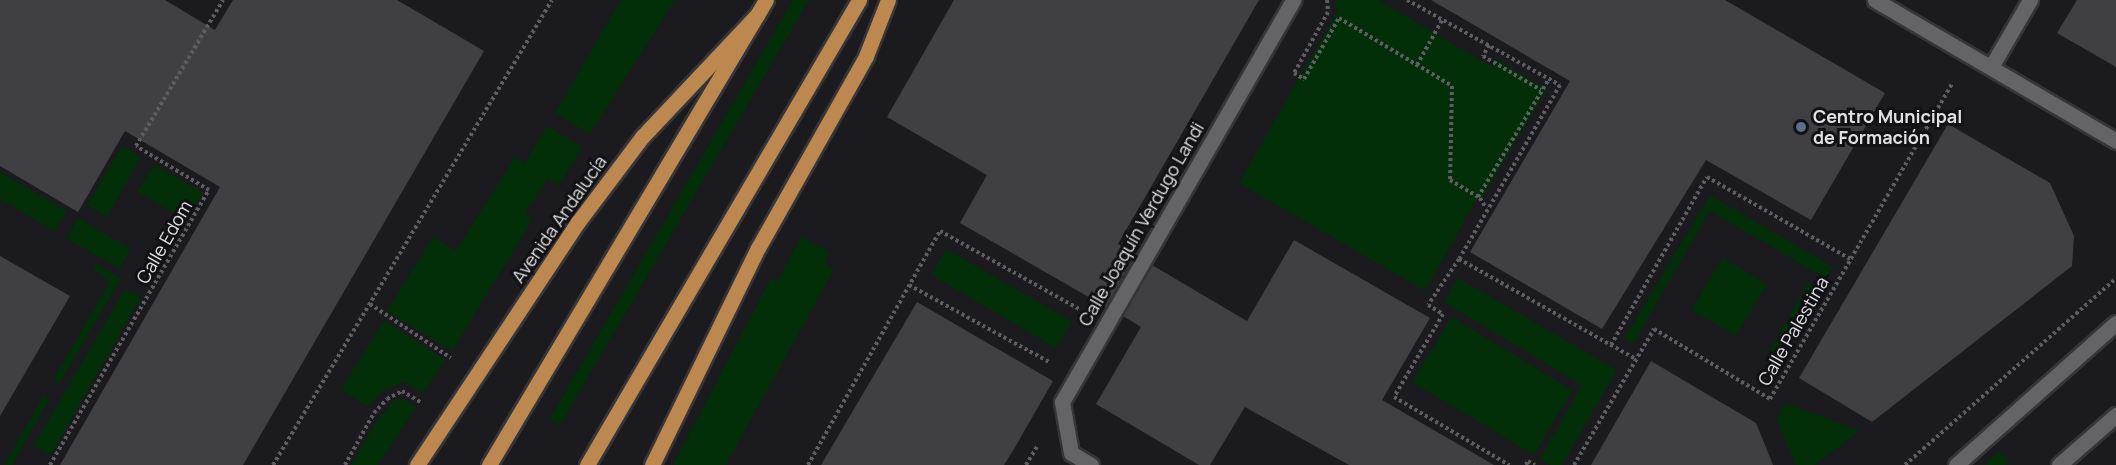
<!DOCTYPE html>
<html>
<head>
<meta charset="utf-8">
<style>
  body { margin:0 }
  #map { position:relative; width:2116px; height:465px; overflow:hidden; background:#1b1a1e; font-family:Manrope,sans-serif }
  div>[style] { position:absolute }
  [style*='--x'] { left:calc(var(--x)*1px); top:calc(var(--y)*1px); width:calc(var(--w)*1px); rotate:calc(var(--a)*1deg) }
  .green>* { inset:0; background:#032f08 }
  .building>* { inset:0; background:#403f44 }
  .path>* { height:4px; margin-top:-2px; transform-origin:0; background:repeating-linear-gradient(90deg,#5e5d61 0 3px,transparent 0 6px) }
  .roads { filter:drop-shadow(2px 0 #363538) drop-shadow(-2px 0 #363538) drop-shadow(0 2px #363538) drop-shadow(0 -2px #363538) }
  .street>* { height:15px; margin:-7.5px; padding:0 7.5px; transform-origin:7.5px; border-radius:7.5px; background:#646368 }
  .secondary>* { height:15px; margin:-7.5px; padding:0 7.5px; transform-origin:7.5px; border-radius:7.5px; background:#646368 }
  .primary>* { height:15px; margin:-7.5px; padding:0 7.5px; transform-origin:7.5px; border-radius:7.5px; background:#bd884f }
  .dots>* { width:16px; height:16px; translate:-50% -50%; box-sizing:border-box; border:3px solid #121115; border-radius:50% }
  span { translate:-50% -50%; white-space:nowrap; text-align:center; line-height:1.15; -webkit-text-stroke:6px #121115; paint-order:stroke }
  .poi-label { font-size:18px; color:#e1e0e3; font-weight:700 }
  .left { translate:0 -50%; text-align:left }
  .street-label { font-size:18px; color:#e1e0e3 }
</style>
</head>
<body>
<div id="map">
  <div class="green">
    <div style="clip-path:polygon(621px 0,675px 0,590px 134px,555px 113px)"></div>
    <div style="clip-path:polygon(793px 0,809px 0,560px 425px,549px 420px)"></div>
    <div style="clip-path:polygon(1338px 0,1378px 0,1492px 67px,1496px 59px,1547px 89px,1484px 195px,1475px 202px,1425px 291px,1239px 183px,1339px 9px,1334px 6px)"></div>
    <div style="clip-path:polygon(547px 126px,582px 147px,559px 185px,548px 179px,525px 214px,533px 219px,452px 351px,387px 311px,433px 237px,456px 251px,515px 157px,525px 163px)"></div>
    <div style="clip-path:polygon(122px 146px,141px 157px,107px 217px,87px 205px)"></div>
    <div style="clip-path:polygon(154px 165px,203px 193px,186px 220px,137px 192px)"></div>
    <div style="clip-path:polygon(0 172px,67px 211px,54px 231px,0 199px)"></div>
    <div style="clip-path:polygon(1710px 195px,1833px 267px,1825px 278px,1710px 211px,1633px 344px,1624px 339px)"></div>
    <div style="clip-path:polygon(78px 218px,131px 249px,120px 269px,67px 239px)"></div>
    <div style="clip-path:polygon(801px 237px,830px 252px,824px 263px,834px 269px,726px 465px,673px 465px,771px 278px,777px 282px)"></div>
    <div style="clip-path:polygon(946px 249px,1072px 321px,1056px 348px,931px 275px)"></div>
    <div style="clip-path:polygon(1723px 258px,1767px 284px,1736px 336px,1691px 310px)"></div>
    <div style="clip-path:polygon(96px 264px,121px 278px,60px 383px,53px 380px,110px 281px,93px 270px)"></div>
    <div style="clip-path:polygon(1458px 278px,1617px 370px,1562px 465px,1551px 465px,1540px 459px,1582px 385px,1444px 302px)"></div>
    <div style="clip-path:polygon(1808px 283px,1818px 289px,1769px 373px,1766px 357px)"></div>
    <div style="clip-path:polygon(125px 289px,141px 297px,51px 455px,34px 445px)"></div>
    <div style="clip-path:polygon(1452px 317px,1572px 390px,1534px 455px,1412px 382px)"></div>
    <div style="clip-path:polygon(384px 320px,445px 360px,423px 393px,404px 382px,384px 390px,367px 406px,341px 390px)"></div>
    <div style="clip-path:polygon(43px 396px,49px 400px,12px 465px,4px 465px)"></div>
    <div style="clip-path:polygon(403px 399px,416px 407px,378px 465px,351px 465px,377px 421px,394px 400px)"></div>
    <div style="clip-path:polygon(1785px 403px,1860px 431px,1815px 465px,1796px 465px,1776px 420px)"></div>
    <div style="clip-path:polygon(1999px 452px,2009px 459px,2006px 465px,1984px 465px)"></div>
  </div>
  <div class="building">
    <div style="clip-path:polygon(0 0,165px 0,215px 30px,233px 0,397px 0,484px 51px,243px 465px,60px 465px,220px 187px,125px 131px,78px 212px,0 166px)"></div>
    <div style="clip-path:polygon(954px 0,1259px 0,1118px 244px,1135px 255px,1106px 307px,960px 223px,987px 175px,887px 117px)"></div>
    <div style="clip-path:polygon(1431px 0,1725px 0,1885px 93px,1811px 220px,1706px 160px,1602px 329px,1470px 252px,1570px 81px)"></div>
    <div style="clip-path:polygon(2077px 0,2116px 0,2116px 67px,2057px 33px)"></div>
    <div style="clip-path:polygon(1948px 124px,2050px 183px,2074px 236px,2072px 266px,1872px 422px,1799px 378px)"></div>
    <div style="clip-path:polygon(1294px 240px,1430px 318px,1382px 400px,1494px 465px,1349px 465px,1245px 407px,1210px 465px,1199px 465px,1096px 404px,1141px 327px,1123px 316px,1152px 265px,1247px 321px)"></div>
    <div style="clip-path:polygon(0 256px,70px 296px,0 416px)"></div>
    <div style="clip-path:polygon(917px 302px,1053px 381px,1014px 449px,1004px 465px,821px 465px)"></div>
    <div style="clip-path:polygon(1651px 361px,1756px 423px,1773px 465px,1591px 465px)"></div>
  </div>
  <div class="path">
    <div style="--x:1327;--y:0;--w:12;--a:85"></div>
    <div style="--x:1328;--y:12;--w:70;--a:119.1"></div>
    <div style="--x:1294;--y:73;--w:12;--a:31"></div>
    <div style="--x:1304;--y:79;--w:70;--a:-60.2"></div>
    <div style="--x:1339;--y:18;--w:132;--a:31"></div>
    <div style="--x:1452;--y:86;--w:94;--a:91.2"></div>
    <div style="--x:1450;--y:180;--w:35;--a:31"></div>
    <div style="--x:1480;--y:198;--w:12;--a:59"></div>
    <div style="--x:1407;--y:0;--w:175;--a:29.1"></div>
    <div style="--x:1560;--y:85;--w:201;--a:120.1"></div>
    <div style="--x:1459;--y:259;--w:203;--a:29.5"></div>
    <div style="--x:1489;--y:45;--w:13;--a:119"></div>
    <div style="--x:1483;--y:56;--w:67;--a:30.4"></div>
    <div style="--x:1417;--y:65;--w:51;--a:-60.9"></div>
    <div style="--x:1478;--y:197;--w:138;--a:-59"></div>
    <div style="--x:1459;--y:259;--w:55;--a:124"></div>
    <div style="--x:1428;--y:305;--w:17;--a:31"></div>
    <div style="--x:1443;--y:314;--w:96;--a:120.6"></div>
    <div style="--x:1394;--y:397;--w:134;--a:30.6"></div>
    <div style="--x:909;--y:285;--w:160;--a:28.8"></div>
    <div style="--x:370;--y:304;--w:97;--a:33.7"></div>
    <div style="--x:1611;--y:345;--w:193;--a:-60.3"></div>
    <div style="--x:1707;--y:177;--w:165;--a:29.8"></div>
    <div style="--x:50;--y:465;--w:318;--a:-60"></div>
    <div style="--x:209;--y:190;--w:85;--a:-148.9"></div>
    <div style="--x:136;--y:146;--w:170;--a:-59.2"></div>
    <div style="--x:273;--y:465;--w:542;--a:-59.04"></div>
    <div style="--x:345;--y:465;--w:60;--a:-60.9"></div>
    <div style="--x:374;--y:413;--w:19;--a:-47"></div>
    <div style="--x:387;--y:399;--w:17;--a:-28"></div>
    <div style="--x:402;--y:391;--w:23;--a:31"></div>
    <div style="--x:808;--y:465;--w:269;--a:-60.6"></div>
    <div style="--x:940;--y:231;--w:159;--a:29.3"></div>
    <div style="--x:1026;--y:465;--w:23;--a:-59"></div>
    <div style="--x:1526;--y:465;--w:4;--a:-63"></div>
    <div style="--x:1528;--y:461;--w:8;--a:30"></div>
    <div style="--x:1574;--y:465;--w:158;--a:-59.5"></div>
    <div style="--x:1654;--y:329;--w:135;--a:31.1"></div>
    <div style="--x:1770;--y:399;--w:366;--a:-60"></div>
    <div style="--x:1905;--y:465;--w:282;--a:-41.5"></div>
  </div>
  <div class="roads">
    <div class="street">
      <div style="--x:1875;--y:0;--w:279;--a:30.3"></div>
      <div style="--x:1991;--y:67;--w:78;--a:-59.8"></div>
      <div style="--x:1091;--y:465;--w:23;--a:-149"></div>
      <div style="--x:1071;--y:453;--w:52;--a:-100"></div>
      <div style="--x:1062;--y:402;--w:464;--a:-60.1"></div>
    </div>
    <div class="secondary">
      <div style="--x:1956;--y:465;--w:214;--a:-41.6"></div>
      <div style="--x:2059;--y:465;--w:76;--a:-41.3"></div>
    </div>
    <div class="primary">
      <div style="--x:417;--y:465;--w:291;--a:-56.5"></div>
      <div style="--x:578;--y:222;--w:106;--a:-53"></div>
      <div style="--x:642;--y:137;--w:168;--a:-46.7"></div>
      <div style="--x:489;--y:465;--w:541;--a:-59.22"></div>
      <div style="--x:587;--y:465;--w:539;--a:-59.67"></div>
      <div style="--x:652;--y:465;--w:242;--a:-64"></div>
      <div style="--x:758;--y:248;--w:220;--a:-60.6"></div>
      <div style="--x:866;--y:56;--w:60;--a:-68.6"></div>
    </div>
  </div>
  <div class="dots">
    <div style="left:1801px;top:127px;background:#5c6f8a"></div>
  </div>
  <div class="poi-label">
    <span class="left" style="left:1813px;top:127px">Centro Municipal<br>de Formación</span>
  </div>
  <div class="street-label">
    <span style="left:559px;top:219px;rotate:-55deg">Avenida Andalucía</span>
    <span style="left:1141px;top:224px;rotate:-60deg">Calle Joaquín Verdugo Landi</span>
    <span style="left:164px;top:242px;rotate:-60deg">Calle Edom</span>
    <span style="left:1793px;top:331px;rotate:-60deg">Calle Palestina</span>
  </div>
</div>
</body>
</html>
